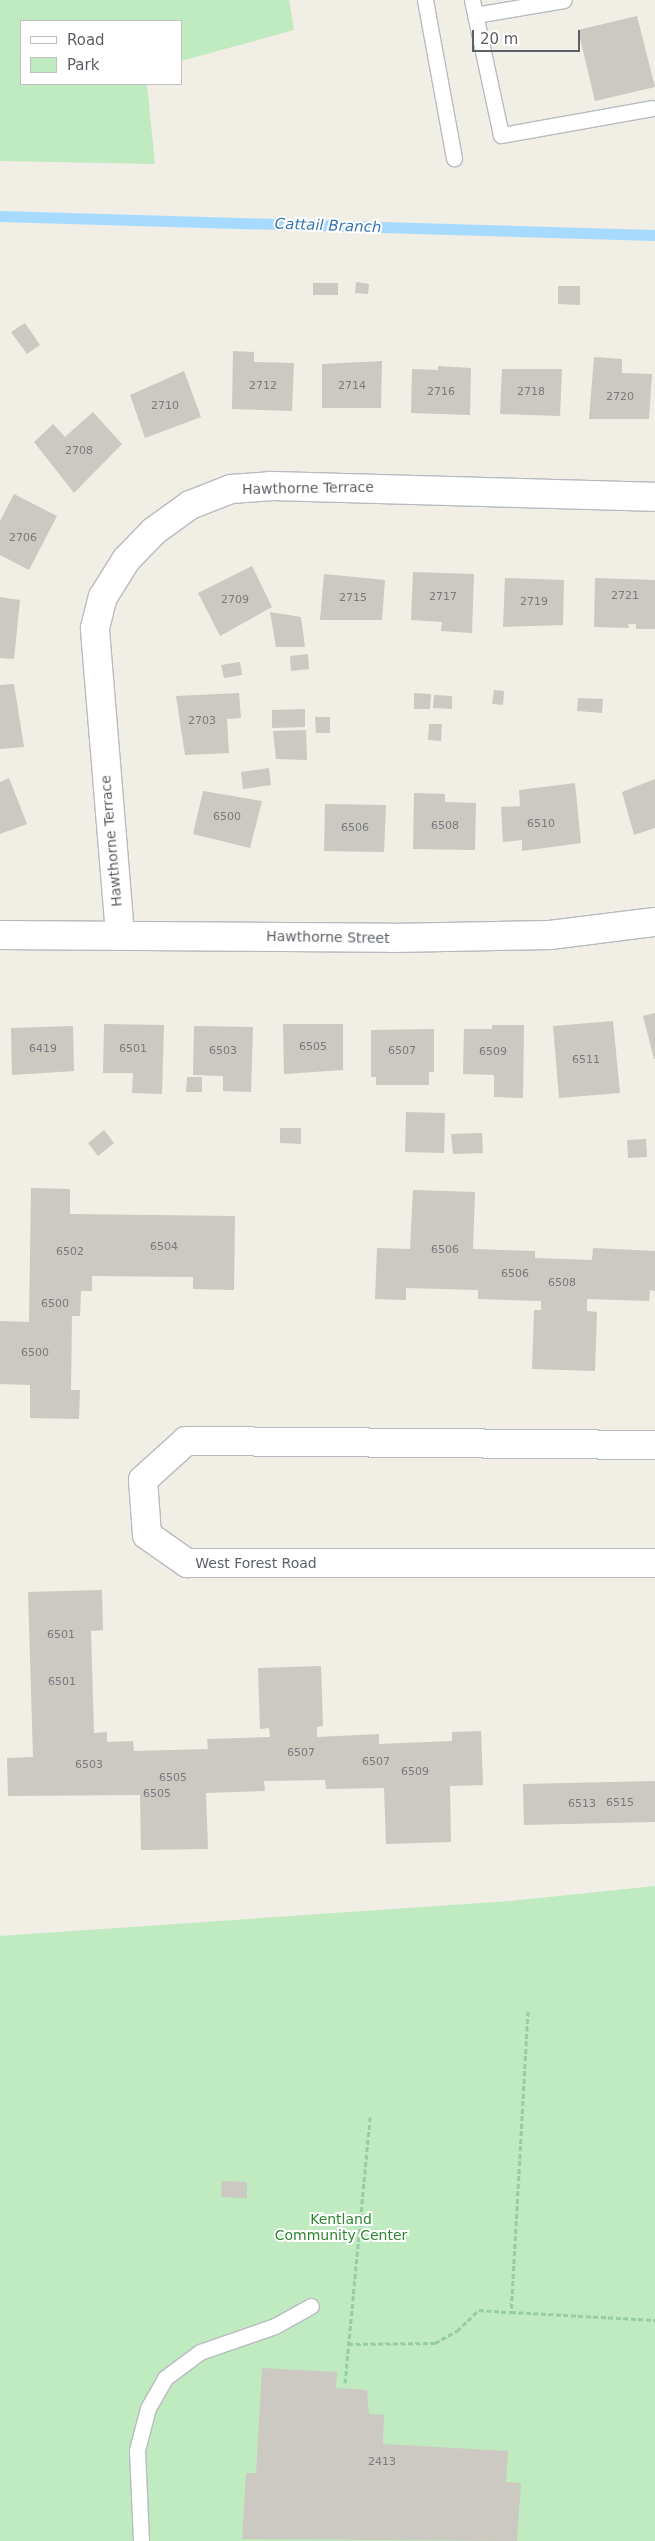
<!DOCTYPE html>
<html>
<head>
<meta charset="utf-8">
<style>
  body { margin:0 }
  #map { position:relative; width:655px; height:2541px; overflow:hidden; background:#f0eee5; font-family:"DejaVu Sans",sans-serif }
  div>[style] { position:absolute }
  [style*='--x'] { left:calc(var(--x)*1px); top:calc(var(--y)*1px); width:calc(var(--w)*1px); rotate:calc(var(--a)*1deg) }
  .green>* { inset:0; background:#c0eabf }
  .stream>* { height:11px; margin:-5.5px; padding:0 5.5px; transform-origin:5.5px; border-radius:5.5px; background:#a6dbff }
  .building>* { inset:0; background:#ccc8c2 }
  .path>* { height:3px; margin-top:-1.5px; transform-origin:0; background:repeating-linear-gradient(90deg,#97cca5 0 5px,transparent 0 7.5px) }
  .roads { filter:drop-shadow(1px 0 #b7bbc0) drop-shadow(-1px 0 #b7bbc0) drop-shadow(0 1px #b7bbc0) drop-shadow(0 -1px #b7bbc0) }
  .lane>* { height:15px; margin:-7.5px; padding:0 7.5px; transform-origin:7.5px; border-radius:7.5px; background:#fff }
  .street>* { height:28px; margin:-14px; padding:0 14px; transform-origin:14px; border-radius:14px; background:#fff }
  span { translate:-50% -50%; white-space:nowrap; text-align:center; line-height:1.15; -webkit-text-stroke:4px #fff; paint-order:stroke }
  .number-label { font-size:11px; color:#787b7e }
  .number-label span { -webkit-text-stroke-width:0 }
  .street-label { font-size:14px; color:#5c6167 }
  .park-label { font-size:14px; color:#2d862f }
  .water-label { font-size:15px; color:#3676b2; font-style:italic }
  .legend { position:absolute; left:20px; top:20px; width:162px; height:65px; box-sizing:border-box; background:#fff; border:1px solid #bec0c2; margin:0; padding:6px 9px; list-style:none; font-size:15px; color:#5c6167 }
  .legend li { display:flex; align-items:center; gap:10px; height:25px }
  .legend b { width:25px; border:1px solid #bec0c2 }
  .scale { position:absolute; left:472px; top:30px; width:108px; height:22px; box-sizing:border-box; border:2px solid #5c6167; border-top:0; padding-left:6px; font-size:15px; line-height:18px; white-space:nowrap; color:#5c6167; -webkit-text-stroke:4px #fff; paint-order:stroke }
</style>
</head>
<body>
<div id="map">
  <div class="green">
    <div style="clip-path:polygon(0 0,289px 0,294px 30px,181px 61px,181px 21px,21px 21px,21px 84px,147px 84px,155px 164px,0 161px)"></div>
    <div style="clip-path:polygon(655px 1886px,655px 2541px,0 2541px,0 1936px,510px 1901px)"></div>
  </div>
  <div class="stream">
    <div style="--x:0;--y:216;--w:655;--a:1.66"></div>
  </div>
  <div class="building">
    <div style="clip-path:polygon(637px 16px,655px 87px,595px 101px,578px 30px)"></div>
    <div style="clip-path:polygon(356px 282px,369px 284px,368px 294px,355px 293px)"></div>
    <div style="clip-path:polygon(313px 283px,338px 283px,338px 295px,313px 295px)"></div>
    <div style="clip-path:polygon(558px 286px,580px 286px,580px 305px,558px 304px)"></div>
    <div style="clip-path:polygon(25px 323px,40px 345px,27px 354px,11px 332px)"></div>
    <div style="clip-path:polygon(233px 351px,254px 352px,254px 362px,294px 363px,292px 411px,232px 409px)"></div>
    <div style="clip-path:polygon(594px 357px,622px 359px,622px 373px,652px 374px,649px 419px,589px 419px)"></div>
    <div style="clip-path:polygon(382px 361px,381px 408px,322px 408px,322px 364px)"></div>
    <div style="clip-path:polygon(438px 366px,471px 368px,470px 415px,411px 413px,412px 369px,438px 370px)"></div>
    <div style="clip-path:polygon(502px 369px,562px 369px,560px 416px,500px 414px)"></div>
    <div style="clip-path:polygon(184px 371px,201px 417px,145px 438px,130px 395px)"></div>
    <div style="clip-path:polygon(93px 412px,122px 444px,74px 493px,34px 442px,53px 424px,65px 437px)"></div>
    <div style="clip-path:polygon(14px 494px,57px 516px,29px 570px,0 555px,0 521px)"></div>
    <div style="clip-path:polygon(252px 566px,272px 607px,220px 636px,198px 593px)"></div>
    <div style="clip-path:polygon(413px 572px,474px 574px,472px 633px,441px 631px,442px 622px,411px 620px)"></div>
    <div style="clip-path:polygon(324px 574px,385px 580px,382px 620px,320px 620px)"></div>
    <div style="clip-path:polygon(505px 578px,564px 580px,563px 625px,503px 627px)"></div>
    <div style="clip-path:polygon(595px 578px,655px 580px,655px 629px,636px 629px,636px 624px,628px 624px,629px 628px,594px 627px)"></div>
    <div style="clip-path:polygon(0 597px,20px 600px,14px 659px,0 658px)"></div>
    <div style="clip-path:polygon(270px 612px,301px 617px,305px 647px,276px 647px)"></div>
    <div style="clip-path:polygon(308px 654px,309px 669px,291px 671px,290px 656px)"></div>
    <div style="clip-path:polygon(240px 662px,242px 675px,224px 678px,221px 665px)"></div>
    <div style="clip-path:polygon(14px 684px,24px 747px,0 749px,0 685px)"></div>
    <div style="clip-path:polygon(494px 690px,504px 691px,503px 705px,492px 704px)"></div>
    <div style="clip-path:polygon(239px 693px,241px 718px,227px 719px,229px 753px,185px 755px,176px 696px)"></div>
    <div style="clip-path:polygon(414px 693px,431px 694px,430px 709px,414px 709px)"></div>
    <div style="clip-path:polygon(434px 695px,452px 696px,452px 709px,433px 708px)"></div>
    <div style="clip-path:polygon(578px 698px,603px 699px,602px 713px,577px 711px)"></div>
    <div style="clip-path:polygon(305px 709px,305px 727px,272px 728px,272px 710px)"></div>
    <div style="clip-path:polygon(315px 717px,330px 717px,330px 733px,316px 733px)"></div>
    <div style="clip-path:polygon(429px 724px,442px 724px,441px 741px,428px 740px)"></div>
    <div style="clip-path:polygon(306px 730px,307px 760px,276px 759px,273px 731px)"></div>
    <div style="clip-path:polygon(269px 768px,271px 785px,243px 789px,241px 772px)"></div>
    <div style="clip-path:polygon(9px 778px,27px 824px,0 834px,0 782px)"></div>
    <div style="clip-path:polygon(655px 779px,655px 828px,634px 835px,622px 792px)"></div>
    <div style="clip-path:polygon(575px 783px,581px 843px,522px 851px,522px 840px,503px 842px,501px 807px,520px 806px,519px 790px)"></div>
    <div style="clip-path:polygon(203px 791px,262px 801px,250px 848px,193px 834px)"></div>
    <div style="clip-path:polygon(414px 793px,445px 794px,445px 802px,476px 803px,475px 850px,413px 849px)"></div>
    <div style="clip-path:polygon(325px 804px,386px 805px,384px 852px,324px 851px)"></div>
    <div style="clip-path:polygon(655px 1013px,655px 1059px,654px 1059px,643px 1016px)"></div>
    <div style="clip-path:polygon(613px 1021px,620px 1093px,559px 1098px,553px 1026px)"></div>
    <div style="clip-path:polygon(104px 1024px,164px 1025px,162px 1094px,132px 1093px,133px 1073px,103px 1073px)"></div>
    <div style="clip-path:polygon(283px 1024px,343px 1024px,343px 1070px,284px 1074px)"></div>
    <div style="clip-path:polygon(492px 1025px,524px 1025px,523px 1098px,494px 1097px,494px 1075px,463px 1074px,464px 1029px,492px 1029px)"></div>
    <div style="clip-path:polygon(73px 1026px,74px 1071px,12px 1075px,11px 1028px)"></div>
    <div style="clip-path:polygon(194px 1026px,253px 1027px,251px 1092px,223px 1091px,223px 1076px,193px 1075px)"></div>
    <div style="clip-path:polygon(434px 1029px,434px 1072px,429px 1072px,429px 1085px,376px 1085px,376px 1077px,371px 1077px,371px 1030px)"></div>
    <div style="clip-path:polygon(187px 1077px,202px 1077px,202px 1092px,186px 1092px)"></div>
    <div style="clip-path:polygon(406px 1112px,445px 1113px,444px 1153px,405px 1152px)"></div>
    <div style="clip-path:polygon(280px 1128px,301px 1128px,301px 1144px,280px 1143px)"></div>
    <div style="clip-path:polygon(104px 1130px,114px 1143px,98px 1156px,88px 1143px)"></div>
    <div style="clip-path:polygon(482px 1133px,483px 1153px,453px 1154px,451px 1134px)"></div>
    <div style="clip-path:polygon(646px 1139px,647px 1157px,628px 1158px,627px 1140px)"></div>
    <div style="clip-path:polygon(31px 1188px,70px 1189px,70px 1214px,235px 1216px,234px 1290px,193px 1289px,193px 1277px,92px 1276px,92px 1291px,81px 1291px,80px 1316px,72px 1316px,71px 1390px,80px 1390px,79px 1419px,30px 1418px,30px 1385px,0 1384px,0 1321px,29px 1322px)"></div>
    <div style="clip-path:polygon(413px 1190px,475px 1192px,473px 1249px,535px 1251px,535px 1258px,592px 1260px,593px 1248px,655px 1251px,655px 1291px,650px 1290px,649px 1301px,587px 1299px,587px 1311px,597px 1312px,595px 1371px,532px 1369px,534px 1310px,541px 1310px,541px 1301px,478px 1299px,478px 1290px,406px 1288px,406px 1300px,375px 1299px,377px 1248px,410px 1249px)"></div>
    <div style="clip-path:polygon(102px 1590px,103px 1630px,91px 1631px,94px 1733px,107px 1732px,107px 1742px,133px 1741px,134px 1751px,208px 1749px,207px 1739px,270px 1737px,269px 1728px,260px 1729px,258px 1668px,321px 1666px,323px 1726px,317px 1727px,317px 1737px,379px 1734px,379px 1744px,452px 1741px,452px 1732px,481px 1731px,483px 1785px,450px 1786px,451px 1842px,386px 1844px,384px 1788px,326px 1789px,325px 1780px,264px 1781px,265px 1791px,206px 1793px,208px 1849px,141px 1850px,140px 1795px,8px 1796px,7px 1758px,33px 1757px,28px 1592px)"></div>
    <div style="clip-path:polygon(655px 1781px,655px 1822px,524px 1825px,523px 1784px)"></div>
    <div style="clip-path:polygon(222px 2181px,247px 2182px,247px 2198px,221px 2197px)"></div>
    <div style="clip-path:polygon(262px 2368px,337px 2372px,336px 2388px,367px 2390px,369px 2414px,384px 2415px,383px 2444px,508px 2451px,506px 2482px,521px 2483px,517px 2541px,242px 2539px,246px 2473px,256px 2473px)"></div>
  </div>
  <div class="path">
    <div style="--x:528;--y:2011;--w:301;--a:93.2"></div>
    <div style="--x:511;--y:2312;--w:144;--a:3.2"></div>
    <div style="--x:348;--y:2344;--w:87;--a:-0.7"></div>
    <div style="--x:435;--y:2343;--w:25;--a:-29"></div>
    <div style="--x:457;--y:2331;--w:30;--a:-44"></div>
    <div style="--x:479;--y:2310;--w:32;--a:4"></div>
    <div style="--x:345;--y:2383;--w:267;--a:-84.6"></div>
  </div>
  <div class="roads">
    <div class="lane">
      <div style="--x:425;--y:0;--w:161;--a:79.6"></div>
      <div style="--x:472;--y:0;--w:138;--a:77.9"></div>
      <div style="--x:501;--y:135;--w:153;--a:-10.1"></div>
      <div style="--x:475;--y:15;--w:90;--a:-9.6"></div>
      <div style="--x:141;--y:2541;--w:91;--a:-92.5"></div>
      <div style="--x:137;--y:2450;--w:43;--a:-75.3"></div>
      <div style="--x:148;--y:2408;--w:34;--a:-60"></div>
      <div style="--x:165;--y:2378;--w:44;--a:-36.6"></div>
      <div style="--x:200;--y:2352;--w:79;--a:-19.1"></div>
      <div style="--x:275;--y:2326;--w:41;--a:-29.1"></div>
    </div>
    <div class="street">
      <div style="--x:120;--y:934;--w:307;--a:-94.7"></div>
      <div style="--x:95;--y:628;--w:32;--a:-76"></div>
      <div style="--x:103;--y:597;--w:44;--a:-58.1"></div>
      <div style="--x:126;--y:560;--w:40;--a:-46"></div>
      <div style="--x:154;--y:531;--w:44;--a:-35.8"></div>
      <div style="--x:190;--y:505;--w:44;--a:-21.3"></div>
      <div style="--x:231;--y:489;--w:39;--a:-4"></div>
      <div style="--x:270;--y:486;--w:385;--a:1.6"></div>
      <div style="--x:0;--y:935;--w:392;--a:0.4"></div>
      <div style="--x:392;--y:938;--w:158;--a:-1.1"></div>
      <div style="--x:550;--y:935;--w:106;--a:-7.1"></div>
      <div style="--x:655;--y:1445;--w:469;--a:-179.5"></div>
      <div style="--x:186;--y:1441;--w:58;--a:137.8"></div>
      <div style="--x:143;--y:1480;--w:55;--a:85.8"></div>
      <div style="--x:147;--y:1535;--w:49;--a:35"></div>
      <div style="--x:187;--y:1563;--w:468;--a:0"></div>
    </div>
  </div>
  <div class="number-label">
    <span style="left:263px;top:386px">2712</span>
    <span style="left:352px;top:386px">2714</span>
    <span style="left:441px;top:392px">2716</span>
    <span style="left:531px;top:392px">2718</span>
    <span style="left:620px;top:397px">2720</span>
    <span style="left:165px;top:406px">2710</span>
    <span style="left:79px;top:451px">2708</span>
    <span style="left:23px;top:538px">2706</span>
    <span style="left:625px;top:596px">2721</span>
    <span style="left:443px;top:597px">2717</span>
    <span style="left:353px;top:598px">2715</span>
    <span style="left:235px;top:600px">2709</span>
    <span style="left:534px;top:602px">2719</span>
    <span style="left:202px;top:721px">2703</span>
    <span style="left:227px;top:817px">6500</span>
    <span style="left:541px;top:824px">6510</span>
    <span style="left:445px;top:826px">6508</span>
    <span style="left:355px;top:828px">6506</span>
    <span style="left:313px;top:1047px">6505</span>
    <span style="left:43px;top:1049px">6419</span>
    <span style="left:133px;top:1049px">6501</span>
    <span style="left:223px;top:1051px">6503</span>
    <span style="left:402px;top:1051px">6507</span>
    <span style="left:493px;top:1052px">6509</span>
    <span style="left:586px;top:1060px">6511</span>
    <span style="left:164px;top:1247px">6504</span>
    <span style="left:445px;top:1250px">6506</span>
    <span style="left:70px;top:1252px">6502</span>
    <span style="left:515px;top:1274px">6506</span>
    <span style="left:562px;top:1283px">6508</span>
    <span style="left:55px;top:1304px">6500</span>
    <span style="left:35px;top:1353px">6500</span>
    <span style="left:61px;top:1635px">6501</span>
    <span style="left:62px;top:1682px">6501</span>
    <span style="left:301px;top:1753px">6507</span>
    <span style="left:376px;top:1762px">6507</span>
    <span style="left:89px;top:1765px">6503</span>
    <span style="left:415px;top:1772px">6509</span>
    <span style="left:173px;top:1778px">6505</span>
    <span style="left:157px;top:1794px">6505</span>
    <span style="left:620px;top:1803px">6515</span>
    <span style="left:582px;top:1804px">6513</span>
    <span style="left:382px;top:2462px">2413</span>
  </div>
  <div class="street-label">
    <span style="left:308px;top:488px;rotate:-1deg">Hawthorne Terrace</span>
    <span style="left:111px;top:841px;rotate:-95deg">Hawthorne Terrace</span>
    <span style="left:328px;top:937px;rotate:1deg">Hawthorne Street</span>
    <span style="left:256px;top:1563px">West Forest Road</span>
  </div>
  <div class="park-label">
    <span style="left:341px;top:2227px">Kentland<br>Community Center</span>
  </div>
  <div class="water-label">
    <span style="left:328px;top:226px;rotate:2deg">Cattail Branch</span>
  </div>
  <ul class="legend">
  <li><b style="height:6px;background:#fff"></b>Road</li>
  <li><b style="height:14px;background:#c0eabf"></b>Park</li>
  </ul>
  <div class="scale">20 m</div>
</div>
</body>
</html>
